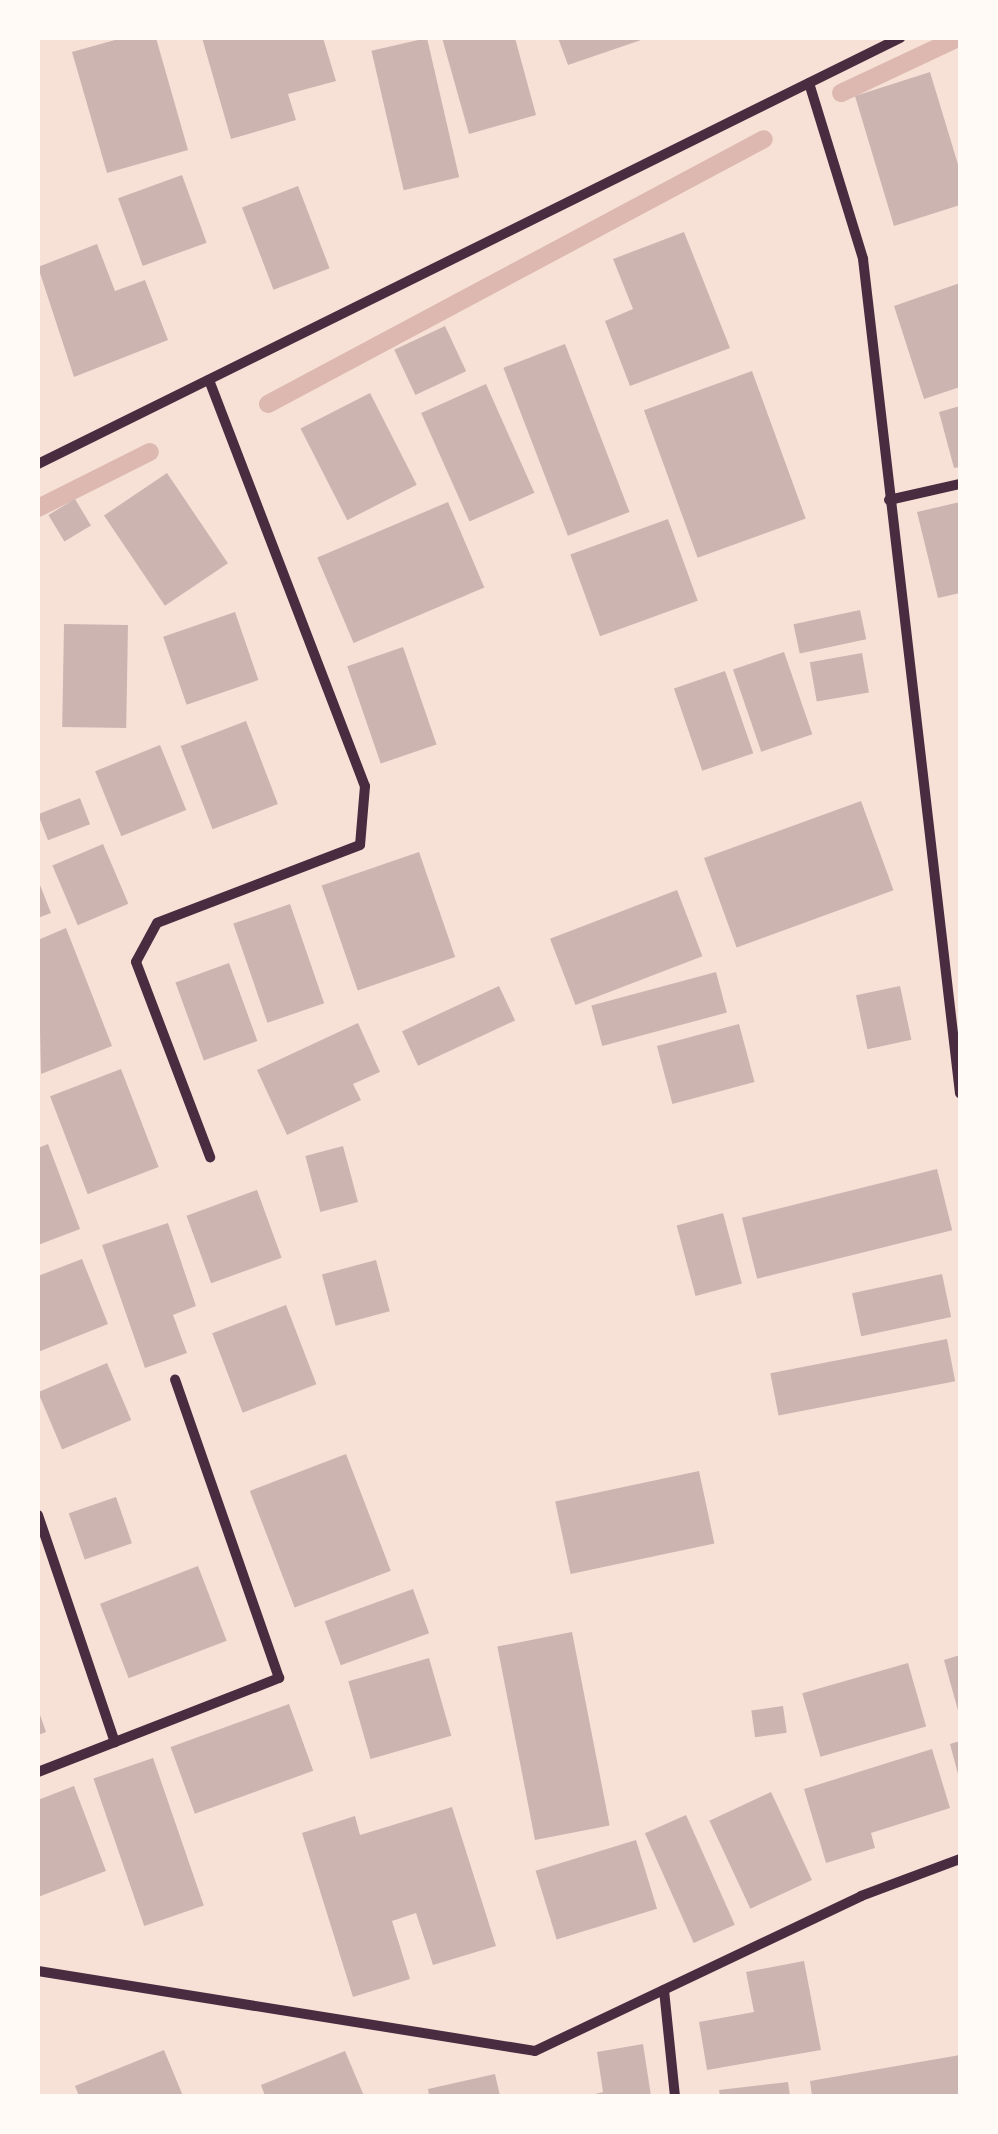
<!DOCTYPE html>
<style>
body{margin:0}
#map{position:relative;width:998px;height:2134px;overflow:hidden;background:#f7e1d7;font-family:"PT Sans Narrow",sans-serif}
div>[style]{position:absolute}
.stream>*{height:18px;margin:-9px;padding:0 9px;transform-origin:9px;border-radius:9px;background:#dcb8b0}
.building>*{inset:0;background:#ccb4b1;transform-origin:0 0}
.minor>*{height:10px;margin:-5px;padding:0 5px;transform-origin:5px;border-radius:5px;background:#4a2c40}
span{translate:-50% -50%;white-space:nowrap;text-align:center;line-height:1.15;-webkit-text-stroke:8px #fffaf5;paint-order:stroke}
.frame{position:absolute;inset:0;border:40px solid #fffaf5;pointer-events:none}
</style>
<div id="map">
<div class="stream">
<i style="left:841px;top:93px;width:129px;rotate:-25.2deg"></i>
<i style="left:268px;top:404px;width:562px;rotate:-28.11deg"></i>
<i style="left:38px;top:508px;width:125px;rotate:-26.6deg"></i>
</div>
<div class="building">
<i style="clip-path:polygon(122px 38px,156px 38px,188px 150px,107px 173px,72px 52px)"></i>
<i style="clip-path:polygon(202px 38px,323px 38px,336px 81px,288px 94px,296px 120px,231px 139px)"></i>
<i style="left:427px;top:38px;width:143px;height:57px;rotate:77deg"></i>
<i style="clip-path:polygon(442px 38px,515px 38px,536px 115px,469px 134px)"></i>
<i style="clip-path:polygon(558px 38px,647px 38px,568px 65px)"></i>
<i style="clip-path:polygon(930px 72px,960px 171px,960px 205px,894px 226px,855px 96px)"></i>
<i style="left:182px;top:175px;width:72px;height:68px;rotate:70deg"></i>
<i style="left:298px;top:186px;width:88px;height:60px;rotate:69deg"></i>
<i style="clip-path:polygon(684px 232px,730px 348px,630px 386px,605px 321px,633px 309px,613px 259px)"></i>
<i style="clip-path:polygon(97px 244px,115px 291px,145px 280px,168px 340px,74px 377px,38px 267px)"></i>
<i style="clip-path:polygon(960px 283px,960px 387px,924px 399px,894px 306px)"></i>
<i style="left:445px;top:326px;width:50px;height:56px;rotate:65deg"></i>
<i style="left:565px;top:344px;width:180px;height:66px;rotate:69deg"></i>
<i style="left:752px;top:371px;width:157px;height:115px;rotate:70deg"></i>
<i style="left:486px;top:384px;width:119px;height:71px;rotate:66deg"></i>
<i style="left:370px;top:393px;width:103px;height:78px;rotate:63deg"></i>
<i style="clip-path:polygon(960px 406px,960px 467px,954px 468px,939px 412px)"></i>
<i style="left:167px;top:473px;width:109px;height:76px;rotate:56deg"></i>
<i style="left:75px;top:499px;width:31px;height:31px;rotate:59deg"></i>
<i style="left:448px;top:502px;width:93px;height:142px;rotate:67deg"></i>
<i style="clip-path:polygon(960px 502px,960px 593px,938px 598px,917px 512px)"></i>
<i style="left:668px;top:519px;width:87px;height:104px;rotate:70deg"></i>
<i style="left:860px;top:610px;width:30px;height:68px;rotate:78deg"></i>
<i style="left:235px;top:612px;width:72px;height:76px;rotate:71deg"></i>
<i style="left:64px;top:624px;width:64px;height:103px;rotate:1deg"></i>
<i style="left:403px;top:647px;width:103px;height:59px;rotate:71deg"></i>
<i style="left:784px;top:652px;width:87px;height:54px;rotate:71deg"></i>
<i style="left:862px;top:653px;width:40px;height:53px;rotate:80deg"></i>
<i style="left:725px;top:671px;width:87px;height:54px;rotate:71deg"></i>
<i style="left:246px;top:721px;width:89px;height:70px;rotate:69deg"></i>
<i style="left:160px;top:745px;width:70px;height:70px;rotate:68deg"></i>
<i style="left:80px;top:798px;width:28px;height:45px;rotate:69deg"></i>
<i style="left:861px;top:801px;width:95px;height:167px;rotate:70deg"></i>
<i style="left:103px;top:844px;width:65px;height:55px;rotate:67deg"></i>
<i style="left:419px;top:852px;width:111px;height:103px;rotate:71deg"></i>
<i style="clip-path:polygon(38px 880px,51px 913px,38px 918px)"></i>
<i style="left:677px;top:890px;width:71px;height:136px;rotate:69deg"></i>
<i style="left:290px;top:904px;width:105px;height:60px;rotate:71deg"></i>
<i style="clip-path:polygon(66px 928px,112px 1046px,41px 1074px,38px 940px)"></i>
<i style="left:229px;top:963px;width:83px;height:57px;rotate:70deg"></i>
<i style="left:716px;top:972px;width:42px;height:129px;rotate:75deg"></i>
<i style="left:499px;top:986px;width:38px;height:107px;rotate:65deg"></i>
<i style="left:900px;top:986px;width:55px;height:45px;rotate:78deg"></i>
<i style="clip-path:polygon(358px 1023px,380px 1072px,353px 1084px,361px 1100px,287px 1135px,257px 1070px)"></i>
<i style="left:739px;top:1024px;width:60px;height:85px;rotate:75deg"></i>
<i style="left:121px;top:1069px;width:105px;height:76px;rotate:69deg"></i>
<i style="clip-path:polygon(48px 1144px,80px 1229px,38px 1245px,38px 1148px)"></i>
<i style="left:343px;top:1146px;width:58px;height:39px;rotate:75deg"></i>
<i style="left:937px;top:1169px;width:63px;height:201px;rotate:76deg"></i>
<i style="left:257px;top:1190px;width:72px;height:75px;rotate:70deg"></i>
<i style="left:723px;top:1213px;width:73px;height:48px;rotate:75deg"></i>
<i style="clip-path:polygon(168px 1223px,196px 1306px,173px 1315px,187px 1353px,145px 1368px,102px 1245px)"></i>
<i style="clip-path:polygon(82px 1259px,108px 1324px,38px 1352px,38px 1276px)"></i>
<i style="left:376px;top:1260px;width:53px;height:56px;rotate:75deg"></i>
<i style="left:942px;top:1274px;width:44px;height:92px;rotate:78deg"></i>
<i style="left:286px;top:1305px;width:85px;height:79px;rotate:69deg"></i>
<i style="left:947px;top:1339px;width:43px;height:180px;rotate:79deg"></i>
<i style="left:107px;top:1363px;width:62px;height:75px;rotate:67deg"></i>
<i style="left:346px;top:1454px;width:125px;height:103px;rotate:69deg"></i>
<i style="left:699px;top:1471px;width:74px;height:147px;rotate:78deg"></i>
<i style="left:116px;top:1497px;width:49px;height:50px;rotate:71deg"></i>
<i style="left:198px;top:1566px;width:80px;height:105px;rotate:69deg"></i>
<i style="left:413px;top:1589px;width:47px;height:94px;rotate:70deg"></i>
<i style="left:572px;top:1632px;width:197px;height:76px;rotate:79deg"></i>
<i style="clip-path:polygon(960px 1655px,960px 1714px,959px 1714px,944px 1660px)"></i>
<i style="left:429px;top:1658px;width:81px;height:84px;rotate:74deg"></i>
<i style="left:908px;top:1663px;width:66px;height:110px;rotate:74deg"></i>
<i style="left:289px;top:1704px;width:71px;height:126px;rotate:70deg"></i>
<i style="left:783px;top:1706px;width:27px;height:32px;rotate:82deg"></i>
<i style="clip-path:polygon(38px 1709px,46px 1732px,38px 1735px)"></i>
<i style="clip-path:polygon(960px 1741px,960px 1778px,959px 1778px,950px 1744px)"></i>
<i style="clip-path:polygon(932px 1749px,950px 1808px,871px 1833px,875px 1848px,826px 1863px,804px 1789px)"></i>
<i style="left:153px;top:1758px;width:156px;height:63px;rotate:71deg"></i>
<i style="clip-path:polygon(74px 1786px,106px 1871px,38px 1897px,38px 1800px)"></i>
<i style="left:771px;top:1792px;width:97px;height:68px;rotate:65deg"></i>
<i style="clip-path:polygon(452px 1807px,496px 1946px,433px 1965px,416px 1913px,392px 1921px,410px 1979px,353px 1997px,302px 1833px,355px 1816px,360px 1835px)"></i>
<i style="left:686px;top:1815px;width:120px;height:45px;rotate:66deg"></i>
<i style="left:636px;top:1840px;width:72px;height:105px;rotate:73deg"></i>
<i style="clip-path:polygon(804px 1961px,821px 2050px,707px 2070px,699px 2022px,754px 2012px,746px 1972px)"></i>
<i style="clip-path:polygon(643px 2044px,651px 2096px,587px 2096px,603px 2092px,597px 2052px)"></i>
<i style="clip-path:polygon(164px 2050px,183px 2096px,79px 2096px,75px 2086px)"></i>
<i style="clip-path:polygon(345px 2051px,364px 2096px,265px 2096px,261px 2085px)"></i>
<i style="clip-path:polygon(960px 2055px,960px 2096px,812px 2096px,810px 2081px)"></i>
<i style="clip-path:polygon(495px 2074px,500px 2096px,429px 2096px,428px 2089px)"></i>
<i style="clip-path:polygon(788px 2082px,790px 2096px,720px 2096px,719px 2090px)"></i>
</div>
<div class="minor">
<i style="left:809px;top:83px;width:184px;rotate:72.9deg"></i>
<i style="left:863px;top:259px;width:840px;rotate:83.37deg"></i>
<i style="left:209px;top:380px;width:435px;rotate:69deg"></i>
<i style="left:365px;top:786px;width:59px;rotate:94.8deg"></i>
<i style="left:360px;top:845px;width:217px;rotate:159deg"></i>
<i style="left:157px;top:923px;width:44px;rotate:118.3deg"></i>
<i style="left:136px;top:962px;width:209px;rotate:69.2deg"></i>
<i style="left:38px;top:464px;width:962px;rotate:-26.3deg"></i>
<i style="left:889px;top:500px;width:73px;rotate:-12.7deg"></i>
<i style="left:38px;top:1515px;width:240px;rotate:71.3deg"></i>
<i style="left:38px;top:1772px;width:259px;rotate:-21.3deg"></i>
<i style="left:279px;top:1678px;width:316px;rotate:-109.2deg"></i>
<i style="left:38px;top:1971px;width:503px;rotate:9.14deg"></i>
<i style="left:535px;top:2051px;width:361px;rotate:-25.4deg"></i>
<i style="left:861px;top:1896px;width:106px;rotate:-20.5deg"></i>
<i style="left:664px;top:1990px;width:107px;rotate:84.1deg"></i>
</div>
<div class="frame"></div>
</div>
